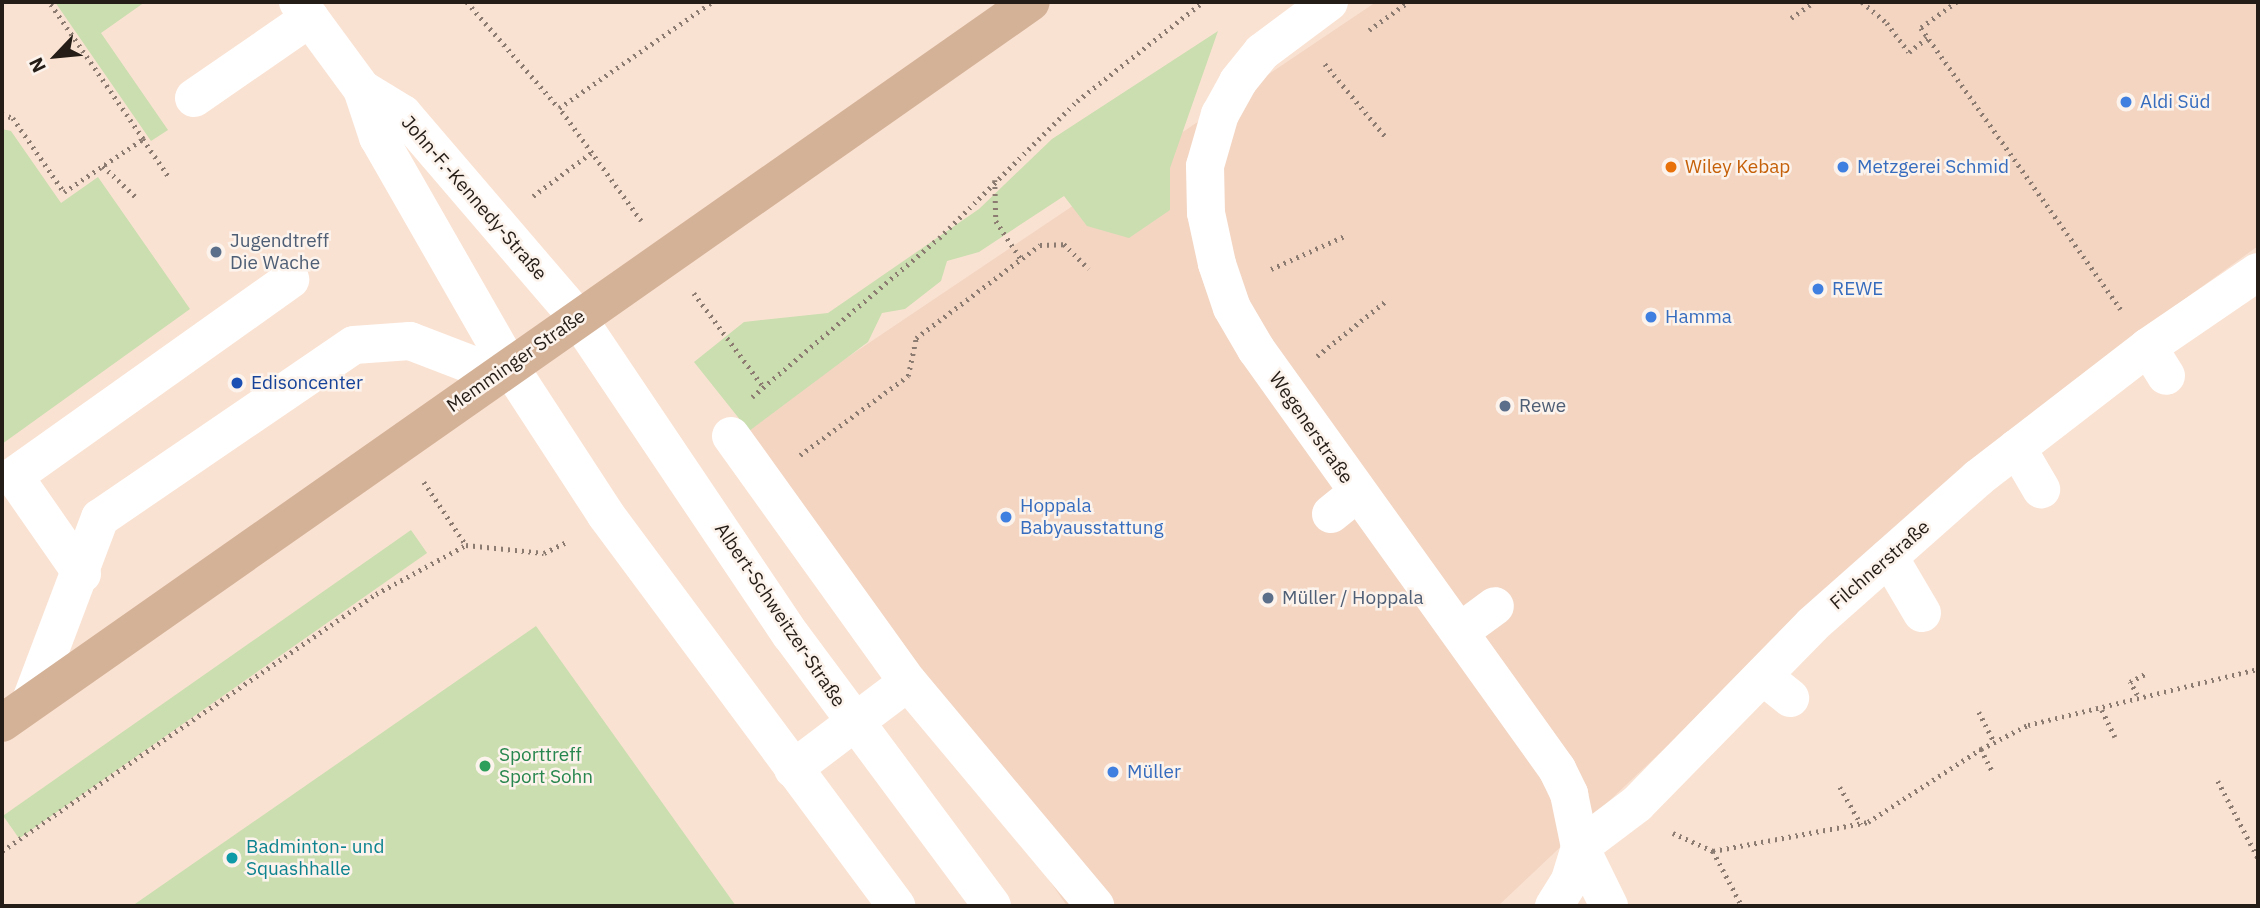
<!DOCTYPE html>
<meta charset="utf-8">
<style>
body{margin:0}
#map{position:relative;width:2260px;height:908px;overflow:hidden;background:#fae2d2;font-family:"IBM Plex Sans",sans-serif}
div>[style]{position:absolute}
.built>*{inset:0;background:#f3d5c2}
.green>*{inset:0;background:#cadeb0;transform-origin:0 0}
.path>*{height:4.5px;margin-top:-2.25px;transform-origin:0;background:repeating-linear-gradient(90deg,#8b7b70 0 2px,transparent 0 7px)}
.minor>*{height:38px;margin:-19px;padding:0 19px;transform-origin:19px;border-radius:19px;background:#fff}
.major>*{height:38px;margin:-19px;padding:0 19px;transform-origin:19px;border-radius:19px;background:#d4b298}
.dots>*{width:19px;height:19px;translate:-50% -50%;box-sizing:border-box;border:4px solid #fcf3ec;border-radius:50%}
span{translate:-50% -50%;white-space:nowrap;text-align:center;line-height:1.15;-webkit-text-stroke:5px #fcf3ec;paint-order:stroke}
.shop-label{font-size:19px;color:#366cbe}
.left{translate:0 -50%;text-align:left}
.food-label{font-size:19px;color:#c56008}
.street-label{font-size:19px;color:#241c16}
.service-label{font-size:19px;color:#4e5e75}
.transit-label{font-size:19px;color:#164399}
.leisure-label{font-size:19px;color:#27864d}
.culture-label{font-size:19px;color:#0d838f}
.frame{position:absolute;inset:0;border:4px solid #241c16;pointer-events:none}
.north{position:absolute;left:21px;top:21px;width:70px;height:70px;-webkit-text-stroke:5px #fcf3ec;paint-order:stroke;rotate:244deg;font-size:19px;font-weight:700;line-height:28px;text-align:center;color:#241c16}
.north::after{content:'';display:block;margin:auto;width:24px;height:32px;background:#241c16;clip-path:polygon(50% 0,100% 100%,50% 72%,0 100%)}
</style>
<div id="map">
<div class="built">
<i style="clip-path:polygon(1376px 2px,2258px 2px,2258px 246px,2109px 354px,1919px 508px,1498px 906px,1067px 906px,738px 431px)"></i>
</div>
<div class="green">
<i style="clip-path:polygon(55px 2px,145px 2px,101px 33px,168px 130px,151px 141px)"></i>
<i style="clip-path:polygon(1218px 31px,1170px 168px,1170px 210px,1129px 238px,1087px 226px,1064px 196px,979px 252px,947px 261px,941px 281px,905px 309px,882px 313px,868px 342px,749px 431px,694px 362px,744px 322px,828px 313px,979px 209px,1052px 139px)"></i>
<i style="clip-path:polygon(2px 129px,11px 131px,61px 203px,98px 177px,190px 309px,2px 444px)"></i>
<i style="left:411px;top:530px;width:28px;height:498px;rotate:55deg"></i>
<i style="clip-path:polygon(536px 626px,736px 906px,132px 906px)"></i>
</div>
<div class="path">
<i style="left:467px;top:2px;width:140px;rotate:49deg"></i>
<i style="left:1862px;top:2px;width:33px;rotate:40deg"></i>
<i style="left:1887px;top:23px;width:36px;rotate:53deg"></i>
<i style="left:1909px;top:52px;width:23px;rotate:-38deg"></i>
<i style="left:1957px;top:2px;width:44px;rotate:144.2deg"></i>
<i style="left:1921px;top:28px;width:345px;rotate:54.6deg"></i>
<i style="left:1791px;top:18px;width:28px;rotate:-35deg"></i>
<i style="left:1369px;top:30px;width:48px;rotate:-35.7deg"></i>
<i style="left:1325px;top:64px;width:94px;rotate:50.2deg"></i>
<i style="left:2px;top:114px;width:12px;rotate:20deg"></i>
<i style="left:13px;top:118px;width:90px;rotate:55.4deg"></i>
<i style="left:64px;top:192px;width:95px;rotate:-33.9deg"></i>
<i style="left:143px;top:139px;width:166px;rotate:-124.5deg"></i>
<i style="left:143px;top:139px;width:46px;rotate:55.6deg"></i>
<i style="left:103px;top:166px;width:48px;rotate:43.3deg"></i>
<i style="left:995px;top:180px;width:41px;rotate:88.6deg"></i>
<i style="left:996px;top:221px;width:45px;rotate:56.7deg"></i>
<i style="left:533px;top:196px;width:72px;rotate:-36.6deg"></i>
<i style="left:641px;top:221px;width:140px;rotate:-126deg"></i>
<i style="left:559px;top:108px;width:186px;rotate:-34.7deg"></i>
<i style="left:1271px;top:269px;width:83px;rotate:-24.1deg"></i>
<i style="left:694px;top:293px;width:114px;rotate:53.5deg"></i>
<i style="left:1317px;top:356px;width:88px;rotate:-38.6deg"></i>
<i style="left:752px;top:397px;width:245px;rotate:-40.4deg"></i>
<i style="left:939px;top:238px;width:194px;rotate:-44.8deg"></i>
<i style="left:1077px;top:101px;width:160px;rotate:-38.2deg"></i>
<i style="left:800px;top:455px;width:134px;rotate:-36.2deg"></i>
<i style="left:908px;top:376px;width:39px;rotate:-78deg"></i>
<i style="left:916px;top:338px;width:155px;rotate:-36.9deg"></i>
<i style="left:1040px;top:245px;width:24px;rotate:-2deg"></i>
<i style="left:1064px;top:244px;width:35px;rotate:45deg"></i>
<i style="left:424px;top:482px;width:76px;rotate:56.3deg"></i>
<i style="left:2137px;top:695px;width:15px;rotate:-118deg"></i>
<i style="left:2130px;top:682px;width:17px;rotate:-28deg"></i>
<i style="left:2102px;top:710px;width:30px;rotate:64deg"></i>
<i style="left:1979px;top:712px;width:33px;rotate:63deg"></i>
<i style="left:1981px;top:749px;width:25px;rotate:63deg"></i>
<i style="left:2218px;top:781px;width:87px;rotate:62.5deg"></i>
<i style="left:1840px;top:787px;width:43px;rotate:60.4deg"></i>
<i style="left:1673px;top:833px;width:44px;rotate:24.2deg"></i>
<i style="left:1713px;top:851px;width:62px;rotate:62.2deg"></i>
<i style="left:2px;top:851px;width:454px;rotate:-34.5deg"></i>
<i style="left:376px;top:594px;width:102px;rotate:-28.6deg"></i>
<i style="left:466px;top:545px;width:78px;rotate:5.9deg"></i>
<i style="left:544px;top:553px;width:25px;rotate:-26deg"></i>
<i style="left:1713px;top:851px;width:158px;rotate:-10.6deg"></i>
<i style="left:1868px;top:822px;width:135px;rotate:-32.9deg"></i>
<i style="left:1981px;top:749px;width:53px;rotate:-27.1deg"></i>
<i style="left:2028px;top:725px;width:237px;rotate:-13.7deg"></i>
</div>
<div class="minor">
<i style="left:298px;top:2px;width:108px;rotate:53.7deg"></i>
<i style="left:362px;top:89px;width:51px;rotate:71.6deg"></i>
<i style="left:378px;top:137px;width:264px;rotate:60.2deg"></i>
<i style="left:509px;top:366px;width:178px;rotate:56.9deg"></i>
<i style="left:606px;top:515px;width:487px;rotate:53.4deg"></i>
<i style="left:1329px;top:2px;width:84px;rotate:143.3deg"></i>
<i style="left:1262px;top:52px;width:38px;rotate:129deg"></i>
<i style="left:1238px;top:82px;width:37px;rotate:119deg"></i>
<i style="left:1220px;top:114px;width:54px;rotate:106.1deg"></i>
<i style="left:1205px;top:166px;width:47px;rotate:88.8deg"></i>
<i style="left:1206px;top:213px;width:52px;rotate:77.8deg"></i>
<i style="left:1217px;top:264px;width:46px;rotate:71.2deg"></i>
<i style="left:1232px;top:308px;width:48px;rotate:59.7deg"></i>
<i style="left:1256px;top:349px;width:517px;rotate:54.37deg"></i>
<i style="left:1557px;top:769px;width:28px;rotate:64deg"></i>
<i style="left:1569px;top:794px;width:54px;rotate:78.3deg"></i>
<i style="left:1580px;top:847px;width:66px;rotate:63.8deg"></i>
<i style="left:362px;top:89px;width:48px;rotate:31.4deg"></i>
<i style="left:403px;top:114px;width:267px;rotate:49.4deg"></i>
<i style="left:577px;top:317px;width:383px;rotate:56.1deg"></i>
<i style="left:791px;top:635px;width:337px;rotate:53.4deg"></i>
<i style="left:194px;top:98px;width:141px;rotate:-34.6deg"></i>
<i style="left:2148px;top:347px;width:34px;rotate:58deg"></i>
<i style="left:731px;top:436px;width:303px;rotate:54.3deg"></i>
<i style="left:908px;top:682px;width:292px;rotate:50.1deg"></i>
<i style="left:2017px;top:448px;width:48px;rotate:59.7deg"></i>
<i style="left:1331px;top:514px;width:33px;rotate:-39deg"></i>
<i style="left:1889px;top:557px;width:65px;rotate:59.5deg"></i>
<i style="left:82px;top:574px;width:119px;rotate:-124.8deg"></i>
<i style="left:14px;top:476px;width:339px;rotate:-35.4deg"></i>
<i style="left:1461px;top:631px;width:42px;rotate:-36.3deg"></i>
<i style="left:1763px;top:676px;width:35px;rotate:39deg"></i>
<i style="left:30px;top:703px;width:198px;rotate:-69.3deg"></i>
<i style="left:100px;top:518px;width:307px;rotate:-34.3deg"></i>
<i style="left:354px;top:345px;width:56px;rotate:-4.1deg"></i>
<i style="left:410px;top:341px;width:92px;rotate:21deg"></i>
<i style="left:793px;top:769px;width:144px;rotate:-37.1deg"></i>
<i style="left:1554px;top:906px;width:31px;rotate:-58deg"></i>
<i style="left:1570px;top:880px;width:34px;rotate:-73deg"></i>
<i style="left:1580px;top:847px;width:71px;rotate:-37deg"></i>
<i style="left:1637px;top:804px;width:250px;rotate:-45.6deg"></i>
<i style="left:1812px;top:625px;width:222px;rotate:-41.5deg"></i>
<i style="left:1978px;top:478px;width:215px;rotate:-37.6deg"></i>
<i style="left:2148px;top:347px;width:133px;rotate:-34.3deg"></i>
</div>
<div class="major">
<i style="left:2px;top:723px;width:1256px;rotate:-35.02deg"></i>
</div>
<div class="dots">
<i style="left:2126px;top:102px;background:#3f7fe0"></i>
<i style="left:1671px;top:167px;background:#e8710a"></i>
<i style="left:1843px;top:167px;background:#3f7fe0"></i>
<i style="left:216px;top:252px;background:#5c6f8a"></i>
<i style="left:1818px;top:289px;background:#3f7fe0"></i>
<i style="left:1651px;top:317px;background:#3f7fe0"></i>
<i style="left:237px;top:383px;background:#1a4fb4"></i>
<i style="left:1505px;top:406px;background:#5c6f8a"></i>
<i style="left:1006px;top:517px;background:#3f7fe0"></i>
<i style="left:1268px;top:598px;background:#5c6f8a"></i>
<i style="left:485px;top:766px;background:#2e9e5b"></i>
<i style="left:1113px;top:772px;background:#3f7fe0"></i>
<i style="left:232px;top:858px;background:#0f9aa8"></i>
</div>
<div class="shop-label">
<span class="left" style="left:2140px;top:102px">Aldi Süd</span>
<span class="left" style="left:1857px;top:167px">Metzgerei Schmid</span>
<span class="left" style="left:1832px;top:289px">REWE</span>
<span class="left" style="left:1665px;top:317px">Hamma</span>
<span class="left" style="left:1020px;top:517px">Hoppala<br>Babyausstattung</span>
<span class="left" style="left:1127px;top:772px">Müller</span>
</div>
<div class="food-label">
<span class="left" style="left:1685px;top:167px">Wiley Kebap</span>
</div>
<div class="street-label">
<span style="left:474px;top:198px;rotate:49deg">John-F.-Kennedy-Straße</span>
<span style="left:516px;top:361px;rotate:-35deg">Memminger Straße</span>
<span style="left:1311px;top:428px;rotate:55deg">Wegenerstraße</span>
<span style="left:1880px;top:565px;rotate:-41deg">Filchnerstraße</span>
<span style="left:780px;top:615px;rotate:56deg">Albert-Schweitzer-Straße</span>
</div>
<div class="service-label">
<span class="left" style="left:230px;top:252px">Jugendtreff<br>Die Wache</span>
<span class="left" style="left:1519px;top:406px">Rewe</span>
<span class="left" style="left:1282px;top:598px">Müller / Hoppala</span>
</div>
<div class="transit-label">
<span class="left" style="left:251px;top:383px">Edisoncenter</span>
</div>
<div class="leisure-label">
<span class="left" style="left:499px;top:766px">Sporttreff<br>Sport Sohn</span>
</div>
<div class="culture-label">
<span class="left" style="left:246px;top:858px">Badminton- und<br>Squashhalle</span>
</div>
<div class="frame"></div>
<div class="north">N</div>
</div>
